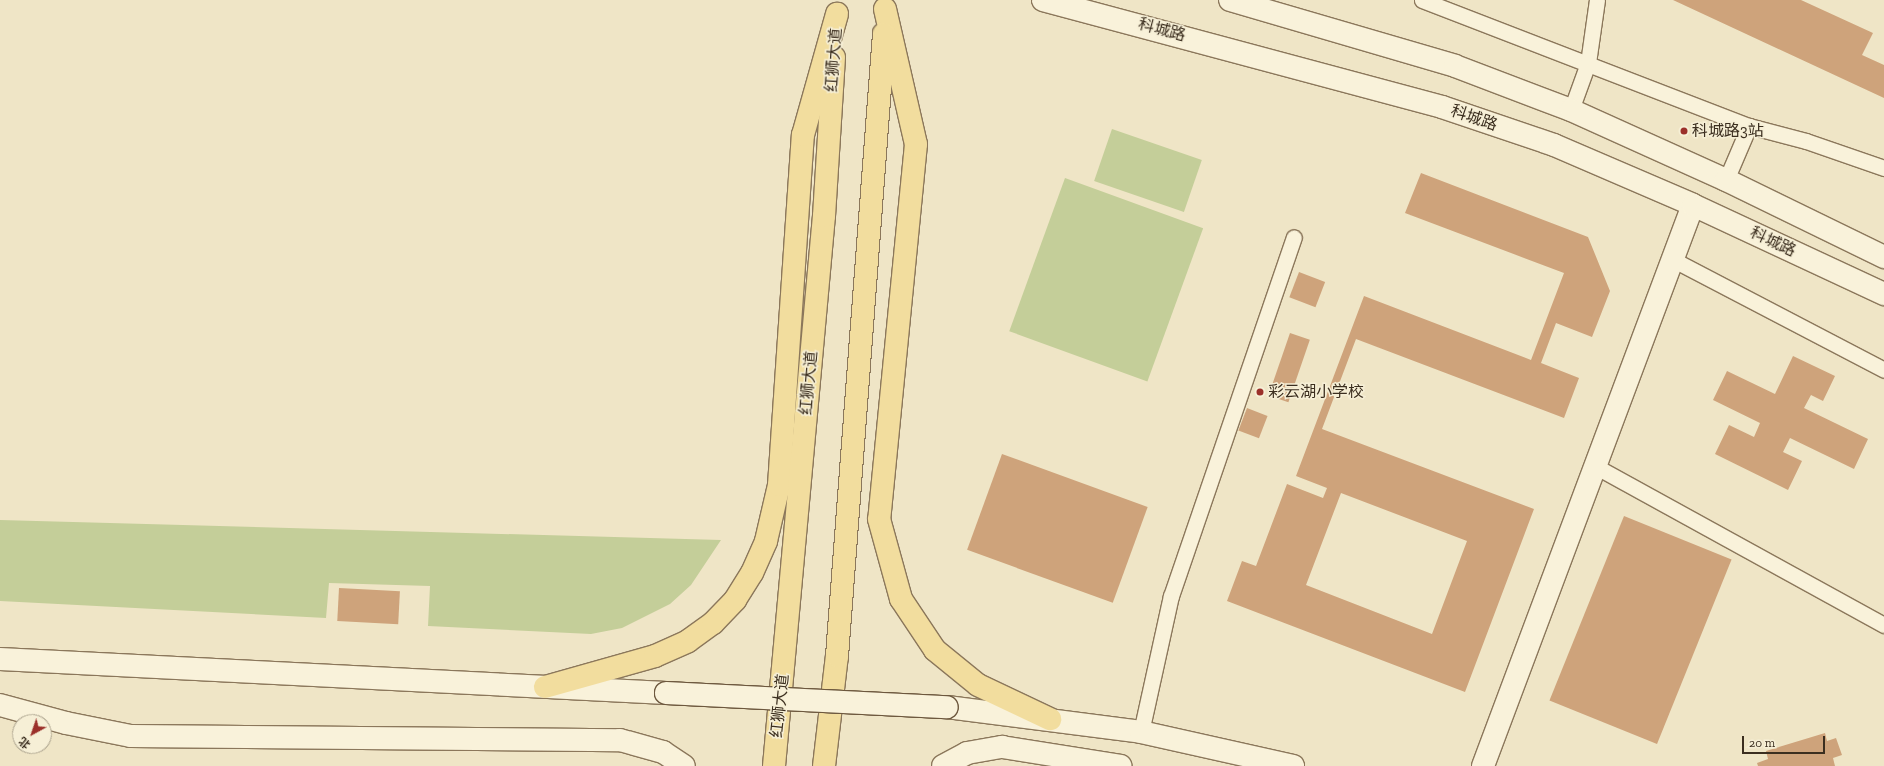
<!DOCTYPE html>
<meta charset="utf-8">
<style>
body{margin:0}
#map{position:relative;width:1884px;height:766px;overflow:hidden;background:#efe5c6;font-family:"Zilla Slab","Noto Sans SC",serif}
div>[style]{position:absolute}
.green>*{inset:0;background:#c4ce99;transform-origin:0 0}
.building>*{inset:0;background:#cea37b;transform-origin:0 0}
.roads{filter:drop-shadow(1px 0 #8b775b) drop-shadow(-1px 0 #8b775b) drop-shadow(0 1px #8b775b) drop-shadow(0 -1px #8b775b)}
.lane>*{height:15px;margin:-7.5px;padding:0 7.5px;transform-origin:7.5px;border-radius:7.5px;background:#f9f2da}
.street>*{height:22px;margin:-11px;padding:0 11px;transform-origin:11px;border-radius:11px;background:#f9f2da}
.secondary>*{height:22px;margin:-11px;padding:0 11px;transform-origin:11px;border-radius:11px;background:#f9f2da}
.primary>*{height:22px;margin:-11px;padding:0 11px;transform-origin:11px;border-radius:11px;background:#f2dd9e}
.bridges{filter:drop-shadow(1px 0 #6d583e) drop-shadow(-1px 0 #6d583e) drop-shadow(0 1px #6d583e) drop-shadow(0 -1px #6d583e)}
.secondary-bridge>*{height:22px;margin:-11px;padding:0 11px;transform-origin:11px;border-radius:11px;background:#f9f2da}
.dots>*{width:11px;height:11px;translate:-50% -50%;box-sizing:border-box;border:2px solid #f6efd6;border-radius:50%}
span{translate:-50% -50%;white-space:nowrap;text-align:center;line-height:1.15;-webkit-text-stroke:3px #f6efd6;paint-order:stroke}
.street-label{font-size:16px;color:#3b2e1f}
.poi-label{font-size:16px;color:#3b2e1f}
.left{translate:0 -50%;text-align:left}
.north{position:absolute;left:12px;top:714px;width:40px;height:40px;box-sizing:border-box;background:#f6efd6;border:1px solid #aba28d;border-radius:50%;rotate:220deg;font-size:11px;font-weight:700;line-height:16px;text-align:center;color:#3b2e1f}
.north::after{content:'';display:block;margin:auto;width:14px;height:18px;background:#9b302a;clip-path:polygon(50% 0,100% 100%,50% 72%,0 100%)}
.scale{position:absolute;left:1742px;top:736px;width:83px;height:18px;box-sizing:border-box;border:2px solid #3b2e1f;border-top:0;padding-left:5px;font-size:12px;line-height:14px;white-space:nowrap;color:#3b2e1f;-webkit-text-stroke:3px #f6efd6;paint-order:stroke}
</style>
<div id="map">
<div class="green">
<i style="left:1112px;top:129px;width:95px;height:55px;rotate:19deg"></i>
<i style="left:1065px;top:178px;width:147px;height:163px;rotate:20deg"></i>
<i style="clip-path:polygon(0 520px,721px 540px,691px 585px,670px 604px,622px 628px,591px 634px,428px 626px,430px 586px,329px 583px,326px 618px,0 601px)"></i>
</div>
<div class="building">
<i style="clip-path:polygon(1673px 0,1801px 0,1873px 33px,1862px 55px,1884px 65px,1884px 98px)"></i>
<i style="clip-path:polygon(evenodd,1421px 173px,1588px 237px,1610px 291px,1592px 337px,1556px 323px,1541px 363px,1579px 378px,1564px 418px,1356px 339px,1322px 429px,1534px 509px,1465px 692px,1227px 601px,1242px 561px,1256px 566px,1287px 484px,1323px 498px,1327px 488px,1296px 476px,1364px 296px,1531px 360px,1564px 273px,1405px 213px,1421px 173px,1341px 493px,1467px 541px,1432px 634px,1306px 585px,1341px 493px)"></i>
<i style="left:1299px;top:272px;width:28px;height:27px;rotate:21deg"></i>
<i style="left:1290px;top:333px;width:21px;height:66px;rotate:19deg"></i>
<i style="clip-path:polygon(1793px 356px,1835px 376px,1823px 401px,1811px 395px,1804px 408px,1868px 439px,1854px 469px,1790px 438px,1783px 452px,1802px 461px,1788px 490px,1715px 454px,1729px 425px,1754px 437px,1760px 423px,1713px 400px,1727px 371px,1775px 394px)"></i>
<i style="left:1247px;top:408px;width:22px;height:24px;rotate:21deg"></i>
<i style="left:1002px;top:454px;width:155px;height:102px;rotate:20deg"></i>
<i style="left:1624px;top:516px;width:116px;height:199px;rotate:22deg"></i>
<i style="left:339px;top:588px;width:61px;height:33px;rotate:3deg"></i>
<i style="clip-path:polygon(1825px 733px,1827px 741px,1836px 738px,1842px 755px,1833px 758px,1835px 766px,1758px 766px,1757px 763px,1768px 759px,1766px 751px)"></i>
</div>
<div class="roads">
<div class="lane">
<i style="left:1422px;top:0;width:350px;rotate:21.1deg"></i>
<i style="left:1749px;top:126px;width:59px;rotate:14.7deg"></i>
<i style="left:1806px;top:141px;width:83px;rotate:19.1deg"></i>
<i style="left:1571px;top:110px;width:50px;rotate:-70.1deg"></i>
<i style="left:1588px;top:63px;width:64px;rotate:-81.9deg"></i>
<i style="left:1726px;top:180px;width:59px;rotate:-66.9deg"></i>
<i style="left:1672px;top:259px;width:239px;rotate:27.6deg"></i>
<i style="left:1593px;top:465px;width:332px;rotate:28.8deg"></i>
<i style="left:1141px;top:732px;width:139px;rotate:-77.6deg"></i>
<i style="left:1171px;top:596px;width:379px;rotate:-71.1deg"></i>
</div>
<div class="street">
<i style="left:1483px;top:766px;width:599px;rotate:-69.48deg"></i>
</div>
<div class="secondary">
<i style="left:1043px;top:0;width:413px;rotate:15deg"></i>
<i style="left:1442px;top:107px;width:118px;rotate:18.7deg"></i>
<i style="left:1554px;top:145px;width:151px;rotate:23.3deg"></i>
<i style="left:1693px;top:205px;width:211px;rotate:25deg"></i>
<i style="left:1230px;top:0;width:234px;rotate:16.3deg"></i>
<i style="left:1455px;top:66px;width:124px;rotate:20.8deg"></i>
<i style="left:1571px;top:110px;width:170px;rotate:24.3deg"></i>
<i style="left:1726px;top:180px;width:176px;rotate:26deg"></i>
<i style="left:0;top:659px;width:667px;rotate:2.92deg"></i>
<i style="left:0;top:705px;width:68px;rotate:15.3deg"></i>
<i style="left:66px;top:723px;width:66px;rotate:11.3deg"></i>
<i style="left:131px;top:736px;width:489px;rotate:0.5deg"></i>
<i style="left:620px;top:740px;width:45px;rotate:15.6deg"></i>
<i style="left:663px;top:752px;width:25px;rotate:34deg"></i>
<i style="left:947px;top:707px;width:196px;rotate:7.3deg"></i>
<i style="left:1141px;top:732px;width:156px;rotate:12.6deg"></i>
<i style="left:943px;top:766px;width:27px;rotate:-28deg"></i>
<i style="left:967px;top:753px;width:36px;rotate:-10deg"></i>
<i style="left:1002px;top:747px;width:120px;rotate:9.1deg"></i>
</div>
<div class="primary">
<i style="left:885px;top:9px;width:139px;rotate:77.1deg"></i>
<i style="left:916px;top:144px;width:377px;rotate:95.6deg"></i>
<i style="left:879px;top:519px;width:83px;rotate:74.6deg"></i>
<i style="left:901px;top:599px;width:61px;rotate:56.3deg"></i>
<i style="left:935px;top:650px;width:55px;rotate:39.1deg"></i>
<i style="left:978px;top:685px;width:80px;rotate:25.3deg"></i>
<i style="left:545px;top:687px;width:114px;rotate:-15.7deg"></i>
<i style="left:655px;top:656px;width:36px;rotate:-24deg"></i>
<i style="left:688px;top:641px;width:31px;rotate:-36deg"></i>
<i style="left:713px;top:623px;width:32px;rotate:-46deg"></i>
<i style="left:735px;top:600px;width:32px;rotate:-58deg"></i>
<i style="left:752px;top:573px;width:35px;rotate:-66deg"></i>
<i style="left:766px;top:541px;width:57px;rotate:-76.9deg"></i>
<i style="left:779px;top:485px;width:351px;rotate:-86.1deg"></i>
<i style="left:803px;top:135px;width:126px;rotate:-74.3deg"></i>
<i style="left:774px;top:766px;width:552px;rotate:-84.81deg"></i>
<i style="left:824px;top:216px;width:159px;rotate:-86.4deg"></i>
<i style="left:824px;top:766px;width:111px;rotate:-83.3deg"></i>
<i style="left:837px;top:656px;width:624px;rotate:-85.68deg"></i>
</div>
</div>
<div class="bridges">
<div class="secondary-bridge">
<i style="left:666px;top:693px;width:281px;rotate:2.9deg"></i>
</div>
</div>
<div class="dots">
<i style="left:1684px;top:131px;background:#9b302a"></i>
<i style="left:1260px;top:392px;background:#9b302a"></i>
</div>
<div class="street-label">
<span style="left:1162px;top:30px;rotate:15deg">科城路</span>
<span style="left:834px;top:60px;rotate:-86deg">红狮大道</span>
<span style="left:1474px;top:118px;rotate:19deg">科城路</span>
<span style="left:1773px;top:242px;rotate:25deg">科城路</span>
<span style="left:809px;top:383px;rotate:-85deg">红狮大道</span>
<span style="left:780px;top:706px;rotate:-84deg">红狮大道</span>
</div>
<div class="poi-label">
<span class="left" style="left:1692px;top:131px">科城路3站</span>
<span class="left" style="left:1268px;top:392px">彩云湖小学校</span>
</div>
<div class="north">北</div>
<div class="scale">20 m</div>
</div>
